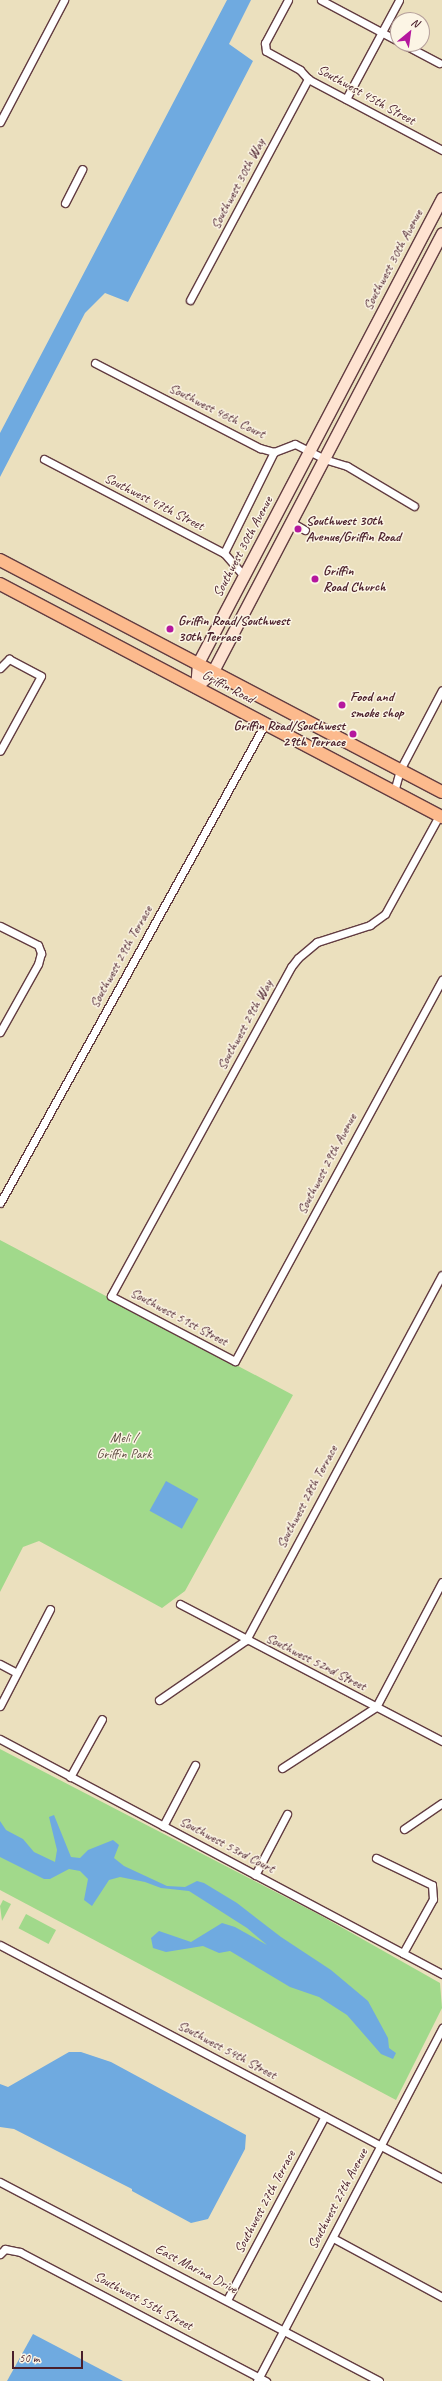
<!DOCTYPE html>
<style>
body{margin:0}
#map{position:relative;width:442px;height:2381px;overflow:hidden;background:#ebe0be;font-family:Caveat,sans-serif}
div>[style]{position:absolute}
.green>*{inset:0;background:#a1d98b;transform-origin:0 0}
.water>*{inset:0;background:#6faae0;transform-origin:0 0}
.roads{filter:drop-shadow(1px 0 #623c41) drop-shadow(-1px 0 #623c41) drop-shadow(0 1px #623c41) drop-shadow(0 -1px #623c41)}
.street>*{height:7px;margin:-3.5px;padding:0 3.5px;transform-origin:3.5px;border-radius:3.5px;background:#fff}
.secondary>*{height:11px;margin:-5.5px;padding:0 5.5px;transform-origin:5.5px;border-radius:5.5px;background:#fee3d1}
.primary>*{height:12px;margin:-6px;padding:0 6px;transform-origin:6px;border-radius:6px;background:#fcba8d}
.dots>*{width:11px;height:11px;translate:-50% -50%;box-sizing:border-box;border:2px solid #fcf5e5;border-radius:50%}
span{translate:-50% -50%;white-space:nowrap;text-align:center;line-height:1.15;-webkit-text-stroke:3px #fcf5e5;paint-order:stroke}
.street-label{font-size:14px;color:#4a1f2b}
.poi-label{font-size:14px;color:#4a1f2b;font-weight:700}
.left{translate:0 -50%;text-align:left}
.right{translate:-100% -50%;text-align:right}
.park-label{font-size:14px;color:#604e43}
.north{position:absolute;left:390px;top:12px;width:40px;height:40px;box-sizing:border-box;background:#fcf5e5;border:1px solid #b59f9b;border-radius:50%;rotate:29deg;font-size:11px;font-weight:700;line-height:16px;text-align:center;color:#4a1f2b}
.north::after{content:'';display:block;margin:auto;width:14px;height:18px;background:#b5179e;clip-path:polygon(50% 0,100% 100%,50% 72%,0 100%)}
.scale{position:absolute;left:12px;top:2351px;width:71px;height:18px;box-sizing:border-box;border:2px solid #4a1f2b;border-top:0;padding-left:5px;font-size:12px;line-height:14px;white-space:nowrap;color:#4a1f2b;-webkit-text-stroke:3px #fcf5e5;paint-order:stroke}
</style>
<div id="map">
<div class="green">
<i style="clip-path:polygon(0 1240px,293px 1395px,185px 1591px,162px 1608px,39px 1541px,23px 1547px,0 1592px)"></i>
<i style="clip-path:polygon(0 1749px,318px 1914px,440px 1983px,442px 2008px,396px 2100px,0 1890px)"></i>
<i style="clip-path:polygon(3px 1900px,11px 1904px,2px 1921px,0 1906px)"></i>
<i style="left:26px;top:1914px;width:34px;height:16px;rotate:28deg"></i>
</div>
<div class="water">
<i style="clip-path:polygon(227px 0,251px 0,229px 44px,253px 61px,128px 302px,105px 293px,85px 313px,0 477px,0 433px)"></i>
<i style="left:166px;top:1481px;width:37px;height:34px;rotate:29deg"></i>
<i style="clip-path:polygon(54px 1815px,71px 1857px,80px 1858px,88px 1850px,113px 1840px,119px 1845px,114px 1858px,124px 1866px,167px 1886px,185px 1887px,197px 1881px,204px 1883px,237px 1903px,281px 1937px,331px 1970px,368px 2001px,388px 2038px,389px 2048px,396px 2053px,393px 2059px,381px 2054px,347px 2015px,319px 1997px,290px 1987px,230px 1951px,219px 1953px,203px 1946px,166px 1952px,153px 1948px,151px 1938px,159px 1931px,191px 1942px,222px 1923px,235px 1927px,267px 1945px,247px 1928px,189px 1891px,161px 1888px,145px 1882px,120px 1877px,109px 1880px,92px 1906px,84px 1900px,88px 1879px,80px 1871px,69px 1869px,50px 1879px,44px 1879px,0 1857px,0 1821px,6px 1830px,23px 1839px,34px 1852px,55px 1862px,57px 1850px,49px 1817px)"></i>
<i style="clip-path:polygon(69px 2052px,81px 2052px,111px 2062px,246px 2135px,245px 2149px,208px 2219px,191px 2223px,132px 2191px,132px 2189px,57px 2151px,14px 2129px,0 2127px,0 2084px,8px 2087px)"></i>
<i style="clip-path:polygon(33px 2334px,123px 2381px,7px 2381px)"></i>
</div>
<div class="roads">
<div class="street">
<i style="left:288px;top:0;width:49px;rotate:118.1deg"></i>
<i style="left:265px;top:43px;width:8px;rotate:83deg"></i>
<i style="left:266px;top:51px;width:39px;rotate:29deg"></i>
<i style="left:300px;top:70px;width:12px;rotate:48deg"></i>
<i style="left:308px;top:79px;width:152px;rotate:27.9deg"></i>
<i style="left:321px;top:0;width:87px;rotate:28deg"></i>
<i style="left:403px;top:44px;width:41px;rotate:27.8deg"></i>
<i style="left:346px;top:99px;width:112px;rotate:-61.8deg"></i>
<i style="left:0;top:122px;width:138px;rotate:-62.3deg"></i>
<i style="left:65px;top:203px;width:38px;rotate:-63deg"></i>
<i style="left:190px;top:300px;width:251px;rotate:-61.9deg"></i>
<i style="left:95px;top:363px;width:186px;rotate:27.3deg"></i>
<i style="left:260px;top:448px;width:15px;rotate:16deg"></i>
<i style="left:274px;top:452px;width:22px;rotate:-21deg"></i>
<i style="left:295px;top:444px;width:33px;rotate:27deg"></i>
<i style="left:324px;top:459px;width:24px;rotate:17deg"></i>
<i style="left:347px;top:466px;width:78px;rotate:30.8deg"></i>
<i style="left:44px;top:459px;width:203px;rotate:27.6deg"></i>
<i style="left:224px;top:553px;width:30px;rotate:49deg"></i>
<i style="left:291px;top:522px;width:16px;rotate:30deg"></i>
<i style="left:224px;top:553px;width:113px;rotate:-63.7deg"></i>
<i style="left:0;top:668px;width:13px;rotate:-45deg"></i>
<i style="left:9px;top:659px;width:36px;rotate:28deg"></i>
<i style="left:41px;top:676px;width:85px;rotate:118.7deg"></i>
<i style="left:394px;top:792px;width:23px;rotate:-75deg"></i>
<i style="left:400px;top:770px;width:90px;rotate:-62.3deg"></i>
<i style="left:440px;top:814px;width:114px;rotate:118.8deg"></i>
<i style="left:385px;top:914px;width:19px;rotate:144deg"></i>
<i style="left:370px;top:925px;width:56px;rotate:162.2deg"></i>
<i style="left:317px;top:942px;width:25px;rotate:140deg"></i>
<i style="left:298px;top:958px;width:11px;rotate:128deg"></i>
<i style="left:291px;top:967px;width:375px;rotate:118.7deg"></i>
<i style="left:111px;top:1296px;width:140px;rotate:27.7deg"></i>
<i style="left:235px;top:1361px;width:434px;rotate:-61.5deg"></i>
<i style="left:0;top:926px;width:42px;rotate:26.6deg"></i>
<i style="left:38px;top:945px;width:9px;rotate:69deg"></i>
<i style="left:41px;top:953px;width:11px;rotate:105deg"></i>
<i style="left:38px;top:964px;width:78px;rotate:119.2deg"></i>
<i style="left:0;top:1203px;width:547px;rotate:-61.05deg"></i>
<i style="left:180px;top:1604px;width:296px;rotate:27.6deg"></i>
<i style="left:0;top:1664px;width:19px;rotate:28deg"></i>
<i style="left:159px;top:1700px;width:106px;rotate:-34.6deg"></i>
<i style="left:246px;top:1640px;width:414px;rotate:-61.8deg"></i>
<i style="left:0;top:1706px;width:109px;rotate:-62.7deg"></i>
<i style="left:0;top:1739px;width:501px;rotate:28deg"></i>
<i style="left:282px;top:1768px;width:112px;rotate:-33deg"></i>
<i style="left:376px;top:1707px;width:141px;rotate:-62.2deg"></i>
<i style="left:70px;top:1777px;width:66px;rotate:-61.1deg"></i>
<i style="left:163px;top:1826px;width:69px;rotate:-62.3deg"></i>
<i style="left:404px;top:1829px;width:46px;rotate:-34.4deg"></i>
<i style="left:376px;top:1858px;width:62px;rotate:25.7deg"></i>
<i style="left:432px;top:1885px;width:14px;rotate:86deg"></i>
<i style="left:433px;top:1899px;width:62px;rotate:119.1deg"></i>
<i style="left:255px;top:1875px;width:69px;rotate:-62.3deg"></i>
<i style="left:0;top:1945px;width:500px;rotate:27.8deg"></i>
<i style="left:0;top:2182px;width:428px;rotate:27.7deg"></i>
<i style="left:333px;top:2238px;width:124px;rotate:28.4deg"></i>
<i style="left:0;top:2254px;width:7px;rotate:-45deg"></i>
<i style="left:5px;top:2249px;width:15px;rotate:11deg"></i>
<i style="left:20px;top:2252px;width:278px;rotate:27.7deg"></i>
<i style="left:227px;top:2300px;width:208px;rotate:-62deg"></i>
<i style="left:257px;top:2381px;width:399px;rotate:-62.3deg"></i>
</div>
<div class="secondary">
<i style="left:196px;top:687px;width:24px;rotate:-85deg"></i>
<i style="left:198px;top:663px;width:525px;rotate:-62.31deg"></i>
<i style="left:196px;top:687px;width:23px;rotate:-43deg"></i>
<i style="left:213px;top:671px;width:494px;rotate:-62.4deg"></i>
</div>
<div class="primary">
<i style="left:0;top:560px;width:499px;rotate:27.7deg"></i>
<i style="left:0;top:584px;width:500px;rotate:27.8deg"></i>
</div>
</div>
<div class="dots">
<i style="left:298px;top:529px;background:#b5179e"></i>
<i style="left:315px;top:579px;background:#b5179e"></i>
<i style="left:170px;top:629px;background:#b5179e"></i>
<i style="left:342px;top:705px;background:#b5179e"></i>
<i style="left:353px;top:734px;background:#b5179e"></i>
</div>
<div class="street-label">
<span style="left:366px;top:95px;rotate:29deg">Southwest 45th Street</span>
<span style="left:238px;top:184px;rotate:-62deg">Southwest 30th Way</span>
<span style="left:393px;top:260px;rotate:-62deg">Southwest 30th Avenue</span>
<span style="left:217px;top:411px;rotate:27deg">Southwest 46th Court</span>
<span style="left:154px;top:502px;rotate:27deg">Southwest 47th Street</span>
<span style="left:243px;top:547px;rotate:-62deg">Southwest 30th Avenue</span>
<span style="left:228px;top:687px;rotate:28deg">Griffin Road</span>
<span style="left:121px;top:957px;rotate:-61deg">Southwest 29th Terrace</span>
<span style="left:245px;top:1025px;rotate:-61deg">Southwest 29th Way</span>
<span style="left:327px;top:1164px;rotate:-62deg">Southwest 29th Avenue</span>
<span style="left:179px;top:1317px;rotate:28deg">Southwest 51st Street</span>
<span style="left:307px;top:1497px;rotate:-62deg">Southwest 28th Terrace</span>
<span style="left:316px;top:1662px;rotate:27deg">Southwest 52nd Street</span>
<span style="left:227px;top:1845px;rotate:28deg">Southwest 53rd Court</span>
<span style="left:227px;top:2050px;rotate:28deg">Southwest 54th Street</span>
<span style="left:338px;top:2199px;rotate:-62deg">Southwest 27th Avenue</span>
<span style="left:265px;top:2202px;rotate:-62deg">Southwest 27th Terrace</span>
<span style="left:196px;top:2269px;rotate:28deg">East Marina Drive</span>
<span style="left:143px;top:2301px;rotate:28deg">Southwest 55th Street</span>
</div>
<div class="poi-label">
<span class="left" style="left:306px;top:529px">Southwest 30th<br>Avenue/Griffin Road</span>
<span class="left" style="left:323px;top:579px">Griffin<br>Road Church</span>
<span class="left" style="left:178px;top:629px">Griffin Road/Southwest<br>30th Terrace</span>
<span class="left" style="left:350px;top:705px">Food and<br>smoke shop</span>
<span class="right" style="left:345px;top:734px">Griffin Road/Southwest<br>29th Terrace</span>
</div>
<div class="park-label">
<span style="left:124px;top:1446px">Meli /<br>Griffin Park</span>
</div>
<div class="north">N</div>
<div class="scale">50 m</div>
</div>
